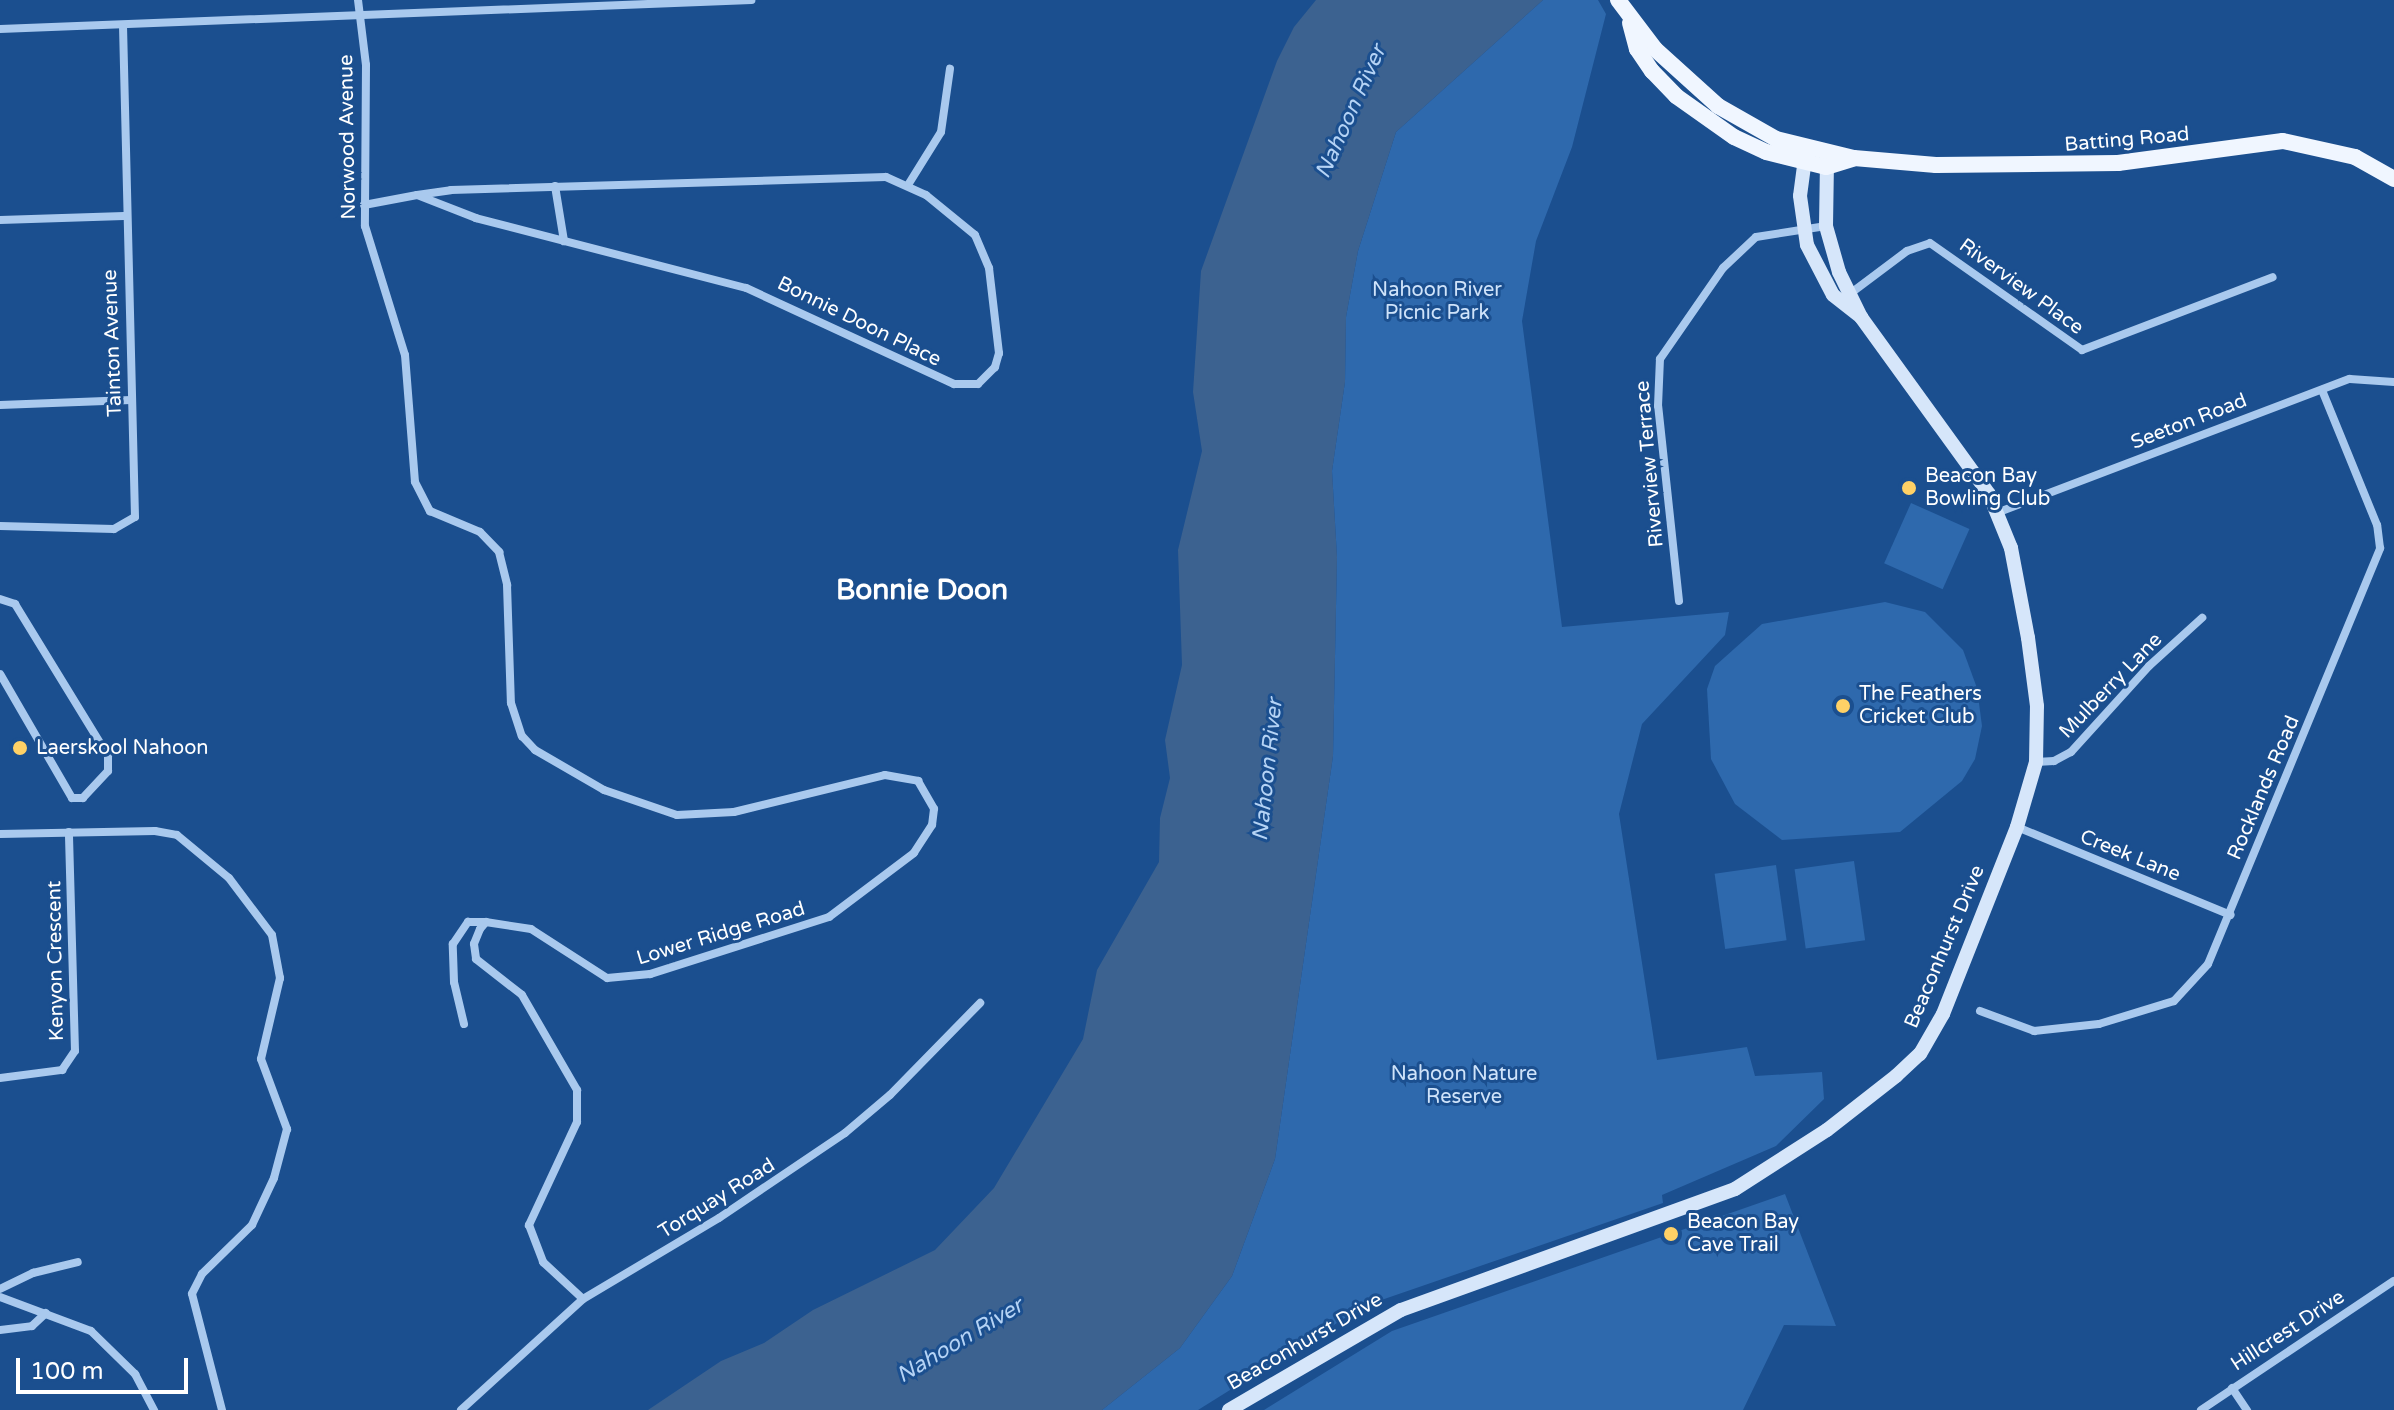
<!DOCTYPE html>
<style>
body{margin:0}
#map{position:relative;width:2394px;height:1410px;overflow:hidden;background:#1b4f8f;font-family:"Varela Round",sans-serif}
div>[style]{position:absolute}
.green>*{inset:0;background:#2e69ad;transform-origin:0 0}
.water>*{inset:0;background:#3c6290}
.street>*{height:8px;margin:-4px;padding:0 4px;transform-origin:4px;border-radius:4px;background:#a9c9ee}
.secondary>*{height:14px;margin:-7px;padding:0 7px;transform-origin:7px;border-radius:7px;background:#d6e6fa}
.primary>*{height:16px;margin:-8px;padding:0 8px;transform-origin:8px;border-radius:8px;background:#f0f6ff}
.dots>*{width:22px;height:22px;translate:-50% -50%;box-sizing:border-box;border:4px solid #1b4f8f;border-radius:50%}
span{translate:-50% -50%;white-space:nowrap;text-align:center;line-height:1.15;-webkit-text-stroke:6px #1b4f8f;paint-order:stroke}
.street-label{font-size:20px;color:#fff}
.park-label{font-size:20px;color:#cfe3fa}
.poi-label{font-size:20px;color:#fff}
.left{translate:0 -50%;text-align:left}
.water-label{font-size:22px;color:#b5d3f5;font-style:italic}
.district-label{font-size:28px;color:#fff;font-weight:700}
.scale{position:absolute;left:16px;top:1358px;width:172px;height:36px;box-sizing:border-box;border:4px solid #fff;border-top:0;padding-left:10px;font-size:24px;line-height:28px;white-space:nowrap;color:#fff;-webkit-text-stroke:6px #1b4f8f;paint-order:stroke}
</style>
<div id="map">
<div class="green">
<i style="clip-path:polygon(1543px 0,1598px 0,1606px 14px,1572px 147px,1536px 241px,1522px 321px,1562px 627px,1729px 612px,1725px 635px,1642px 724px,1619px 814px,1657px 1060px,1747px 1047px,1755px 1076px,1822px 1072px,1824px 1099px,1776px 1146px,1662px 1195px,1663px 1203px,1364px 1306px,1198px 1410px,1102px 1410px,1180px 1348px,1232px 1276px,1275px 1159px,1333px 756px,1337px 557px,1332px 471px,1345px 382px,1346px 317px,1358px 251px,1396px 132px)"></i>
<i style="left:1911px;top:503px;width:64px;height:66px;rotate:24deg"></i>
<i style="clip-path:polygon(1885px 602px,1925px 612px,1963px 650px,1977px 688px,1982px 726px,1975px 759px,1962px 781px,1900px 832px,1782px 840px,1735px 804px,1711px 759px,1707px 689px,1715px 666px,1762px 624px)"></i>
<i style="left:1854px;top:861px;width:80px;height:60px;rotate:82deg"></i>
<i style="left:1776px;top:865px;width:76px;height:62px;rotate:82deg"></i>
<i style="clip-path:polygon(1785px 1194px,1836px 1326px,1784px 1325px,1743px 1410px,1264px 1410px,1392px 1331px)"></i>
</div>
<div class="water">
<i style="clip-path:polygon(1316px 0,1543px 0,1396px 132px,1358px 251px,1346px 317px,1345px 382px,1332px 471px,1337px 557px,1333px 756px,1275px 1159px,1232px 1276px,1180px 1348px,1102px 1410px,648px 1410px,721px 1361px,764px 1343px,813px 1310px,935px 1250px,994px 1188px,1083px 1039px,1097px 970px,1159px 862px,1160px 818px,1170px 778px,1165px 740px,1182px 665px,1178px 550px,1202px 451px,1193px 392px,1201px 271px,1277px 61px,1294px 27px)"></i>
</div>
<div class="street">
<i style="left:358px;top:0;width:65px;rotate:83deg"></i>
<i style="left:366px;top:65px;width:161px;rotate:90.4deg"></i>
<i style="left:365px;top:226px;width:135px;rotate:72.8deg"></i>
<i style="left:405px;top:355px;width:127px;rotate:85.5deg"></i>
<i style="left:415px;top:482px;width:33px;rotate:63deg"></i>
<i style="left:430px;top:511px;width:54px;rotate:22.8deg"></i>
<i style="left:480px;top:532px;width:28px;rotate:46deg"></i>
<i style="left:499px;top:552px;width:34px;rotate:76deg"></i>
<i style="left:507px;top:585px;width:118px;rotate:88.1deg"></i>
<i style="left:511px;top:703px;width:35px;rotate:72deg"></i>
<i style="left:522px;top:736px;width:19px;rotate:47deg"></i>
<i style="left:535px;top:750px;width:80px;rotate:30.1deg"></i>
<i style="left:604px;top:790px;width:77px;rotate:18.9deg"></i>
<i style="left:677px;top:815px;width:57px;rotate:-3deg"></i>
<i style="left:734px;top:812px;width:155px;rotate:-13.8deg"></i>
<i style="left:885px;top:775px;width:34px;rotate:10deg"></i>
<i style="left:918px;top:781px;width:32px;rotate:60deg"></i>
<i style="left:934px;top:809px;width:16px;rotate:97deg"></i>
<i style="left:932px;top:825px;width:33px;rotate:123deg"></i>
<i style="left:914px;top:853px;width:106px;rotate:143deg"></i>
<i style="left:829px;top:917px;width:188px;rotate:162.3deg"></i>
<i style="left:650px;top:974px;width:43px;rotate:174.7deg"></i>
<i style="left:607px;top:978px;width:90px;rotate:-147.2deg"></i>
<i style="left:531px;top:929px;width:46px;rotate:-171.2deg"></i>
<i style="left:486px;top:922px;width:9px;rotate:131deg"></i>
<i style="left:480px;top:929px;width:16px;rotate:112deg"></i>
<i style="left:474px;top:944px;width:15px;rotate:82deg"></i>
<i style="left:476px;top:959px;width:58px;rotate:38deg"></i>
<i style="left:522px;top:995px;width:110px;rotate:59.9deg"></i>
<i style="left:577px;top:1090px;width:32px;rotate:90deg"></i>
<i style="left:577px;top:1122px;width:114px;rotate:115deg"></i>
<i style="left:529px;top:1225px;width:40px;rotate:69deg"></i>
<i style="left:543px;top:1262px;width:54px;rotate:42.8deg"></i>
<i style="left:0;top:29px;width:752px;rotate:-2.21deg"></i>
<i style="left:908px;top:185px;width:62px;rotate:-58.1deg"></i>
<i style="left:941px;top:132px;width:64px;rotate:-81.9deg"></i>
<i style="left:555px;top:186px;width:56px;rotate:80.7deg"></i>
<i style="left:364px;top:205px;width:54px;rotate:-10.7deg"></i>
<i style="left:417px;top:195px;width:34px;rotate:-8deg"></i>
<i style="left:451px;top:190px;width:435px;rotate:-1.7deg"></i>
<i style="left:886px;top:177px;width:44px;rotate:24.2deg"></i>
<i style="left:926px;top:195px;width:63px;rotate:39.2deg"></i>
<i style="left:975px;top:235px;width:36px;rotate:67deg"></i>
<i style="left:989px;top:268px;width:86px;rotate:83.3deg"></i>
<i style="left:999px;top:353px;width:15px;rotate:106deg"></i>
<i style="left:995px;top:367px;width:24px;rotate:135deg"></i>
<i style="left:978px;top:384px;width:24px;rotate:180deg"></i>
<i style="left:954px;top:384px;width:229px;rotate:-155.2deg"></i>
<i style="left:746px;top:288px;width:279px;rotate:-165.5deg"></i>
<i style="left:476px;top:218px;width:63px;rotate:-158.7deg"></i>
<i style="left:0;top:220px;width:124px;rotate:-1.8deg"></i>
<i style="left:1851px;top:293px;width:70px;rotate:-36.9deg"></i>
<i style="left:1907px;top:251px;width:24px;rotate:-19deg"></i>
<i style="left:1930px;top:243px;width:186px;rotate:35.1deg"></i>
<i style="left:2082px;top:350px;width:204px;rotate:-20.9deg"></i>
<i style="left:0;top:405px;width:131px;rotate:-2.2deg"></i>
<i style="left:1999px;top:512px;width:375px;rotate:-20.8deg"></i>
<i style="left:2350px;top:379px;width:44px;rotate:3.9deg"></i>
<i style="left:0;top:526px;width:114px;rotate:1.5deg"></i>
<i style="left:114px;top:529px;width:24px;rotate:-30deg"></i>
<i style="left:135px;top:517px;width:489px;rotate:-91.4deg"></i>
<i style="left:0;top:599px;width:16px;rotate:18deg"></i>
<i style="left:15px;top:604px;width:178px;rotate:58.5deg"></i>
<i style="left:108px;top:756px;width:15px;rotate:90deg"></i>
<i style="left:108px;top:771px;width:37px;rotate:133deg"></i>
<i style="left:83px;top:798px;width:11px;rotate:180deg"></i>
<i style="left:72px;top:798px;width:143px;rotate:-120.1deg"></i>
<i style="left:1679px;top:601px;width:196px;rotate:-96.1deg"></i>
<i style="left:1658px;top:406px;width:47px;rotate:-87.6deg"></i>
<i style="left:1660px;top:359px;width:111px;rotate:-55.3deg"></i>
<i style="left:1723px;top:268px;width:45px;rotate:-43.2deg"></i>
<i style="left:1756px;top:237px;width:71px;rotate:-8.9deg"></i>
<i style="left:2036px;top:762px;width:18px;rotate:-3deg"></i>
<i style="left:2054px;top:761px;width:19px;rotate:-28deg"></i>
<i style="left:2071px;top:752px;width:116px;rotate:-47.8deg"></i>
<i style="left:2149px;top:666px;width:72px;rotate:-42.2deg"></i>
<i style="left:2017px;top:827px;width:231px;rotate:22.4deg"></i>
<i style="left:0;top:834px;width:155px;rotate:-1.1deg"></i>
<i style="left:155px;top:831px;width:22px;rotate:10deg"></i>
<i style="left:177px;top:835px;width:67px;rotate:39.6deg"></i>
<i style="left:229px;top:878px;width:71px;rotate:53deg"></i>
<i style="left:272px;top:935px;width:44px;rotate:79.5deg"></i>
<i style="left:280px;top:978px;width:83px;rotate:103.2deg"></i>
<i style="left:261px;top:1059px;width:75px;rotate:69.6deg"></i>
<i style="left:287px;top:1129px;width:51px;rotate:104.9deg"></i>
<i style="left:274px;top:1178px;width:52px;rotate:115.1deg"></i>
<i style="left:252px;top:1225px;width:70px;rotate:135.6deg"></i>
<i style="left:202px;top:1274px;width:22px;rotate:117deg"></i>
<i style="left:192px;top:1294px;width:120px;rotate:75.5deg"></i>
<i style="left:1980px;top:1011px;width:58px;rotate:20.3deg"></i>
<i style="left:2034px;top:1031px;width:65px;rotate:-6.1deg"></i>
<i style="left:2099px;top:1024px;width:78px;rotate:-17deg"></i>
<i style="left:2174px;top:1001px;width:50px;rotate:-47.4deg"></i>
<i style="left:2208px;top:964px;width:450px;rotate:-67.5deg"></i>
<i style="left:2380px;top:548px;width:23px;rotate:-97deg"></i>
<i style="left:2377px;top:525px;width:146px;rotate:-112.2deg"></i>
<i style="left:464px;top:1024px;width:43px;rotate:-103.4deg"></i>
<i style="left:454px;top:982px;width:38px;rotate:-92deg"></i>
<i style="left:453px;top:944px;width:27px;rotate:-56deg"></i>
<i style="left:468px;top:922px;width:18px"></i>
<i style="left:0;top:1078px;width:63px;rotate:-7.4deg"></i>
<i style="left:62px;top:1070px;width:23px;rotate:-56deg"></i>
<i style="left:75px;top:1051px;width:219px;rotate:-91.6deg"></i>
<i style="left:0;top:1289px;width:37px;rotate:-26deg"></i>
<i style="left:33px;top:1273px;width:46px;rotate:-13.7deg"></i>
<i style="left:0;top:1297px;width:97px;rotate:20.5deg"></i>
<i style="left:91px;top:1331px;width:62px;rotate:44.3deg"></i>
<i style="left:135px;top:1374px;width:41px;rotate:62.2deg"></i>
<i style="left:0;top:1330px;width:32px;rotate:-7deg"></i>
<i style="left:32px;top:1326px;width:19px;rotate:-43deg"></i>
<i style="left:2232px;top:1388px;width:27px;rotate:56deg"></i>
<i style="left:461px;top:1410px;width:165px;rotate:-42.3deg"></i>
<i style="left:583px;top:1299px;width:158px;rotate:-30.8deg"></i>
<i style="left:719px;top:1218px;width:152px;rotate:-34deg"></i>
<i style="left:845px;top:1133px;width:59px;rotate:-40.2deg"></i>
<i style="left:890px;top:1095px;width:129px;rotate:-45.6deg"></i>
<i style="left:2201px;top:1410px;width:232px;rotate:-33.8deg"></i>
</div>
<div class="secondary">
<i style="left:1806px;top:151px;width:45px;rotate:97.6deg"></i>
<i style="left:1800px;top:196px;width:49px;rotate:81.9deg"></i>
<i style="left:1807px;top:245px;width:56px;rotate:62.5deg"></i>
<i style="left:1833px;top:295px;width:36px;rotate:38deg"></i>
<i style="left:1229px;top:1410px;width:199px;rotate:-30.2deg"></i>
<i style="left:1401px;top:1310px;width:355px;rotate:-19.9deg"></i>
<i style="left:1735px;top:1189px;width:109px;rotate:-32.7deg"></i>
<i style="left:1827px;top:1130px;width:88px;rotate:-38deg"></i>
<i style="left:1896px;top:1076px;width:33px;rotate:-43deg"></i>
<i style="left:1920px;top:1054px;width:46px;rotate:-60.1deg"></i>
<i style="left:1943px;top:1014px;width:201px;rotate:-68.4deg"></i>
<i style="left:2017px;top:827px;width:68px;rotate:-73.7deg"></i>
<i style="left:2036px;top:762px;width:56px;rotate:-89deg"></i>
<i style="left:2037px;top:706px;width:69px;rotate:-97.5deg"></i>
<i style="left:2028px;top:638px;width:92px;rotate:-100.7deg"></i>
<i style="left:2011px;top:548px;width:58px;rotate:-112.2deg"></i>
<i style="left:1989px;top:494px;width:218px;rotate:-125.9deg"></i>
<i style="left:1861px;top:317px;width:50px;rotate:-116.1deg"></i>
<i style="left:1839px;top:272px;width:48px;rotate:-105.8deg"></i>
<i style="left:1826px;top:226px;width:67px;rotate:-89.1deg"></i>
</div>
<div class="primary">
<i style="left:1618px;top:0;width:61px;rotate:52.9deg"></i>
<i style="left:1655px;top:49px;width:85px;rotate:42.1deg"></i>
<i style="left:1718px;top:106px;width:67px;rotate:29.6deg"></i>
<i style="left:1776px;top:139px;width:80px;rotate:13.7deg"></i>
<i style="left:1854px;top:158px;width:82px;rotate:4.9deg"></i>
<i style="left:1936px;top:165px;width:182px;rotate:-0.6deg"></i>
<i style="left:2118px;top:163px;width:166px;rotate:-7.6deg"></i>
<i style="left:2283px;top:141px;width:74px;rotate:12.5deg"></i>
<i style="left:2355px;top:157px;width:45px;rotate:29.4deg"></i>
<i style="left:1630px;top:23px;width:27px;rotate:75deg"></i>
<i style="left:1637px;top:49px;width:27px;rotate:56deg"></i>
<i style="left:1652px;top:71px;width:35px;rotate:46deg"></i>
<i style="left:1676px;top:96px;width:71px;rotate:35.3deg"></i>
<i style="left:1734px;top:137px;width:35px;rotate:25deg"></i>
<i style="left:1766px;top:152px;width:62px;rotate:14deg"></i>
<i style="left:1826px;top:167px;width:28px;rotate:-17deg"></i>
</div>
<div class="dots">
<i style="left:1909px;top:488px;background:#ffd166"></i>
<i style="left:1843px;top:706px;background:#ffd166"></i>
<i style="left:20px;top:748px;background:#ffd166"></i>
<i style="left:1671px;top:1234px;background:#ffd166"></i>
</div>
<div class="street-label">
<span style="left:348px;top:137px;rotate:-91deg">Norwood Avenue</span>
<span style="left:2127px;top:140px;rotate:-5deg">Batting Road</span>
<span style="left:2021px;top:287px;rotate:36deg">Riverview Place</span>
<span style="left:859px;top:322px;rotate:26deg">Bonnie Doon Place</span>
<span style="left:113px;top:343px;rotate:-92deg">Tainton Avenue</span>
<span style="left:2189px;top:422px;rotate:-21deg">Seeton Road</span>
<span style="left:1650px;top:464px;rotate:-95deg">Riverview Terrace</span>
<span style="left:2111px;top:686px;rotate:-46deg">Mulberry Lane</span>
<span style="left:2264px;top:788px;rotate:-67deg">Rocklands Road</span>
<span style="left:2130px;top:856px;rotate:22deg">Creek Lane</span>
<span style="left:721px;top:934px;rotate:-17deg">Lower Ridge Road</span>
<span style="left:1945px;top:947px;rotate:-67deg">Beaconhurst Drive</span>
<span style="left:56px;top:961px;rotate:-91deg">Kenyon Crescent</span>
<span style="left:717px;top:1199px;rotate:-32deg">Torquay Road</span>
<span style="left:2288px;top:1331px;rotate:-33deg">Hillcrest Drive</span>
<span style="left:1305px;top:1342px;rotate:-30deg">Beaconhurst Drive</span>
</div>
<div class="park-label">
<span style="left:1437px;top:302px">Nahoon River<br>Picnic Park</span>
<span style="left:1464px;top:1086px">Nahoon Nature<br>Reserve</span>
</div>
<div class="poi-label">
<span class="left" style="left:1925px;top:488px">Beacon Bay<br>Bowling Club</span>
<span class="left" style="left:1859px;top:706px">The Feathers<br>Cricket Club</span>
<span class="left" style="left:36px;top:748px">Laerskool Nahoon</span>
<span class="left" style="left:1687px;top:1234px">Beacon Bay<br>Cave Trail</span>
</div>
<div class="water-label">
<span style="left:1351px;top:112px;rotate:-66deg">Nahoon River</span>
<span style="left:1268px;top:770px;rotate:-84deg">Nahoon River</span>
<span style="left:960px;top:1341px;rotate:-31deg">Nahoon River</span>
</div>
<div class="district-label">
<span style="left:922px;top:590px">Bonnie Doon</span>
</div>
<div class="scale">100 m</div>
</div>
